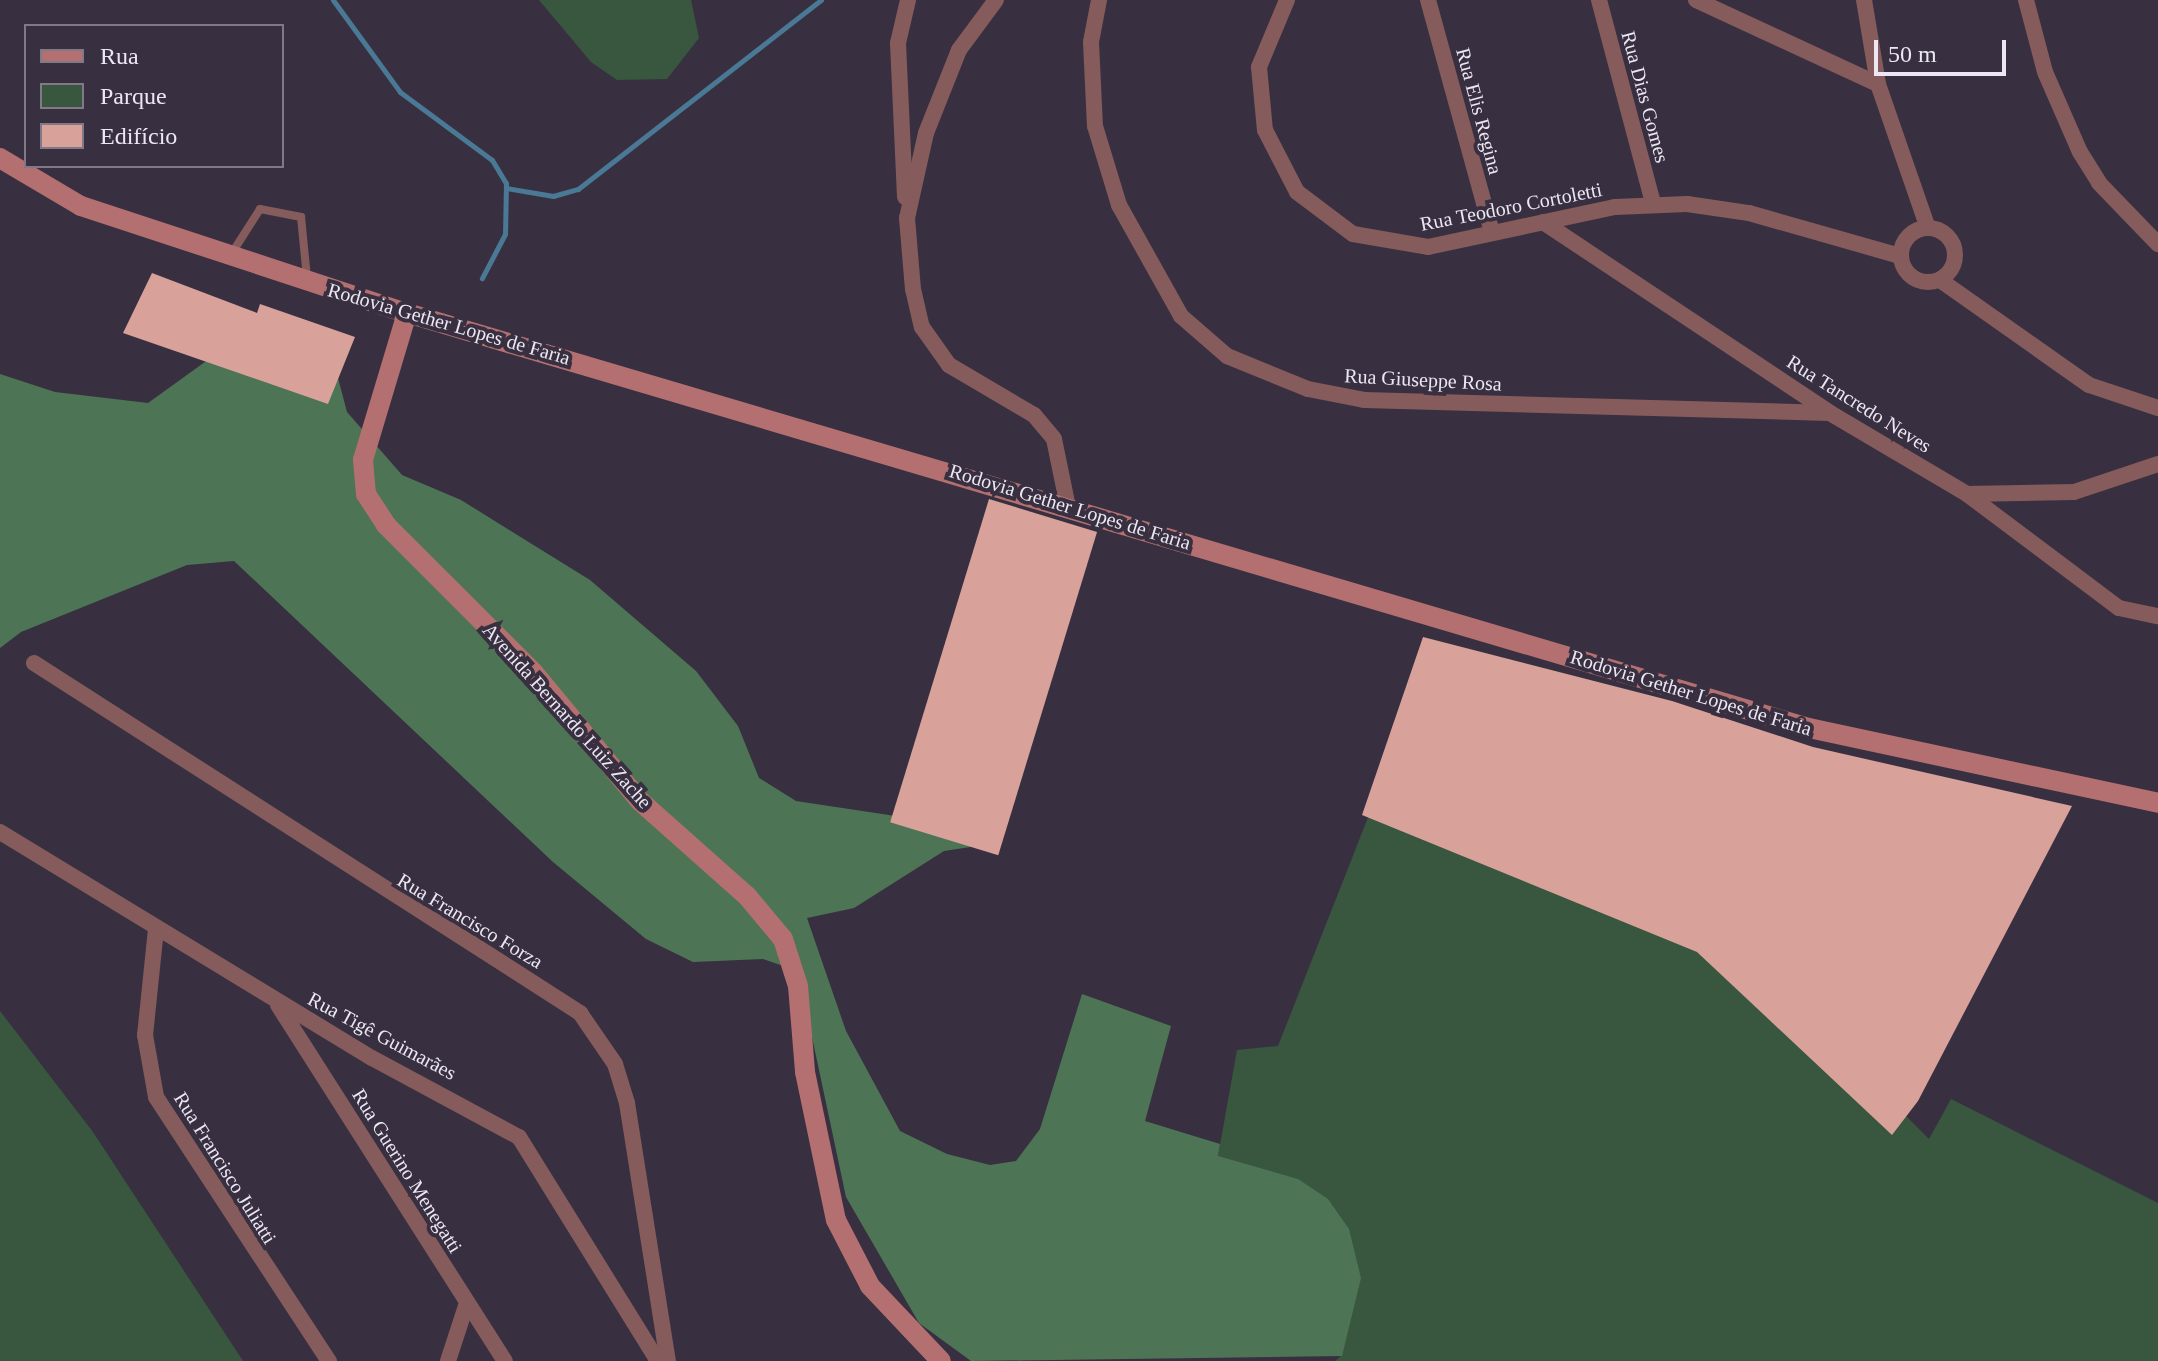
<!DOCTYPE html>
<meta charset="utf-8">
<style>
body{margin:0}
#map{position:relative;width:2158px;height:1361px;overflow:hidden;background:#383041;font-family:Georgia,serif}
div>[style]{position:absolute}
.green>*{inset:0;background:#38573e}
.forest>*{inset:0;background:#4d7555}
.stream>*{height:5px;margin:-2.5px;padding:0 2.5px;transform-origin:2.5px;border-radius:2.5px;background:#4a7995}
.building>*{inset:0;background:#d8a19a;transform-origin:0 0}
.lane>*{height:8px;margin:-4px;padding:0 4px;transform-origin:4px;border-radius:4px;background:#865b5b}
.street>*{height:16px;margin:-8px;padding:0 8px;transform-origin:8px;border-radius:8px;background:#865b5b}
.street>.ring{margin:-8px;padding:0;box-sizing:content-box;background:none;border:16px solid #865b5b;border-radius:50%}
.secondary>*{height:20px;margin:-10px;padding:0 10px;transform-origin:10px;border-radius:10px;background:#b47071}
span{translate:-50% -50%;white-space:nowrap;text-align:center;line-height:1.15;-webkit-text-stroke:8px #383041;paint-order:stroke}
.street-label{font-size:20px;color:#ece7f2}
.legend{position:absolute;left:24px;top:24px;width:260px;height:144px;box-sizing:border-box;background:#383041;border:2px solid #807988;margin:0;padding:10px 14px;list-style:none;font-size:24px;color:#ece7f2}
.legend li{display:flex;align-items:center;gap:16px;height:40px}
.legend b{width:40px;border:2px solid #807988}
.scale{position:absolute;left:1874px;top:40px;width:132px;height:36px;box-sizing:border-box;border:4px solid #ece7f2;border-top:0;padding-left:10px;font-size:24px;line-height:28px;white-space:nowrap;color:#ece7f2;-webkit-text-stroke:6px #383041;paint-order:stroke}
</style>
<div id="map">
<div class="green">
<i style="clip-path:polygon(539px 0,691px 0,699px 38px,667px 79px,617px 80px,591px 62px)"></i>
<i style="clip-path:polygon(1436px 645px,1929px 1139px,1951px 1099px,2158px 1203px,2158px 1361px,1335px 1361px,1342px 1355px,1218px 1156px,1237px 1050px,1278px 1046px)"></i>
<i style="clip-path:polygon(0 1011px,93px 1132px,243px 1361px,0 1361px)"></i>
</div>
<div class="forest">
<i style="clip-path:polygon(216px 354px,338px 378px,347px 412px,402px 475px,461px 500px,590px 580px,696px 671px,738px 726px,759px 778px,796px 801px,902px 817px,990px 844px,944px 851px,854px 908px,807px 918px,846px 1031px,900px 1131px,947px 1154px,990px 1165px,1016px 1161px,1040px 1129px,1082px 994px,1171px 1026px,1145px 1121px,1220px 1144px,1218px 1156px,1298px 1179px,1328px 1199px,1349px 1229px,1361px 1278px,1342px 1356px,971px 1361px,919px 1323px,846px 1197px,798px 971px,763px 959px,693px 962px,646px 939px,553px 862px,234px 561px,187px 565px,21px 632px,0 648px,0 374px,55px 392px,148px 403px)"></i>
</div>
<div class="stream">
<i style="left:333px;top:0;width:114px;rotate:53.9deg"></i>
<i style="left:400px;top:92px;width:114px;rotate:36.5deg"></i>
<i style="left:492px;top:160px;width:27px;rotate:59deg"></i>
<i style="left:506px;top:183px;width:51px;rotate:91.1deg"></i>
<i style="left:505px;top:234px;width:50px;rotate:117.6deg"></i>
<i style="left:506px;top:188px;width:48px;rotate:9.7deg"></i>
<i style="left:553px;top:196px;width:26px;rotate:-16deg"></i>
<i style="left:578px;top:189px;width:308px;rotate:-37.9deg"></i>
</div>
<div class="building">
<i style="clip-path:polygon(152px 273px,257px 313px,260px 304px,355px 337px,328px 404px,123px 333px)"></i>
<i style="left:989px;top:499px;width:113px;height:338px;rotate:17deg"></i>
<i style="clip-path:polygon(1423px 637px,1672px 701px,1813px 747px,2072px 806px,1918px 1101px,1892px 1135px,1697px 952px,1362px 815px)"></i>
</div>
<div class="lane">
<i style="left:232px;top:253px;width:52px;rotate:-57.5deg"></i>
<i style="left:260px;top:209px;width:42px;rotate:11deg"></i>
<i style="left:301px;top:217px;width:61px;rotate:84.4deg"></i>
</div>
<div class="street">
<i style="left:996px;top:0;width:62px;rotate:126.5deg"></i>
<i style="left:959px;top:50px;width:89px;rotate:111.7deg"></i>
<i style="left:926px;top:133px;width:87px;rotate:102.6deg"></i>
<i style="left:907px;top:218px;width:71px;rotate:85.2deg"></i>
<i style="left:913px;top:289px;width:39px;rotate:77deg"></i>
<i style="left:922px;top:327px;width:47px;rotate:54.6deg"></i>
<i style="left:949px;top:365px;width:99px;rotate:30.5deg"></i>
<i style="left:1034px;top:415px;width:31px;rotate:50deg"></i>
<i style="left:1054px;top:439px;width:69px;rotate:78.4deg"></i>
<i style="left:1099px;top:0;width:43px;rotate:100.8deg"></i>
<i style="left:1091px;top:42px;width:84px;rotate:87.3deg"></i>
<i style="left:1095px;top:126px;width:83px;rotate:73.1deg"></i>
<i style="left:1119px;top:205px;width:127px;rotate:60.8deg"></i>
<i style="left:1181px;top:316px;width:61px;rotate:41deg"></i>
<i style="left:1227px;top:356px;width:87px;rotate:22.2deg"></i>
<i style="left:1308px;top:389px;width:57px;rotate:11.1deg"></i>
<i style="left:1364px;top:400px;width:466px;rotate:1.6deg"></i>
<i style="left:1287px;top:0;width:73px;rotate:112.7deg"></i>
<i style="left:1259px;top:67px;width:63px;rotate:84.6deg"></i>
<i style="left:1265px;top:130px;width:70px;rotate:62.7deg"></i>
<i style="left:1297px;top:192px;width:70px;rotate:36.9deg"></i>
<i style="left:1353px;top:234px;width:76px;rotate:9.8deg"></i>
<i style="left:1428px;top:247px;width:191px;rotate:-12.1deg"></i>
<i style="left:1615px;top:207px;width:72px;rotate:-2.4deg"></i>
<i style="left:1687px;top:204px;width:63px;rotate:8.3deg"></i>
<i style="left:1749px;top:213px;width:157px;rotate:15.9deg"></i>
<i style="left:1428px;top:0;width:241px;rotate:74.6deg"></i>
<i style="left:1599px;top:0;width:210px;rotate:75.1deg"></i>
<i style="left:1696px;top:0;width:200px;rotate:24.8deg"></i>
<i style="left:1864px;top:0;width:85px;rotate:80.5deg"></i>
<i style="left:1878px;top:84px;width:152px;rotate:70.9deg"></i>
<i style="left:2026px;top:0;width:74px;rotate:75.2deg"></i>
<i style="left:2045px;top:72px;width:87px;rotate:66.4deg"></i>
<i style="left:2080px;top:152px;width:36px;rotate:58deg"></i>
<i style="left:2099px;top:183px;width:85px;rotate:46deg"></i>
<i style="left:905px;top:197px;width:154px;rotate:-92.6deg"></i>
<i style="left:898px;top:43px;width:44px;rotate:-76.9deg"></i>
<i style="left:1543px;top:222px;width:345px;rotate:33.6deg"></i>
<i style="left:1830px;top:413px;width:159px;rotate:30.6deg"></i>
<i style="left:1967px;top:494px;width:190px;rotate:36.9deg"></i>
<i style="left:2119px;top:608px;width:40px;rotate:12deg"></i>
<i class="ring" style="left:1901px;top:228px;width:38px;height:38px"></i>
<i style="left:1940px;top:280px;width:182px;rotate:35.2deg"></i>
<i style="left:2089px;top:385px;width:73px;rotate:18.4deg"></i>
<i style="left:1967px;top:494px;width:107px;rotate:-1.1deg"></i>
<i style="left:2074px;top:492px;width:89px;rotate:-18.4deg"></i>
<i style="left:34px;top:663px;width:649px;rotate:32.66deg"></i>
<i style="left:580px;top:1013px;width:62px;rotate:55.5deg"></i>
<i style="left:615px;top:1064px;width:41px;rotate:72.9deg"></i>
<i style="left:627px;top:1103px;width:261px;rotate:81deg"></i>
<i style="left:0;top:832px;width:435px;rotate:31.3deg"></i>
<i style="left:372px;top:1058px;width:167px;rotate:28.3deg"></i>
<i style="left:519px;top:1137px;width:264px;rotate:58.2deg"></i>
<i style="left:156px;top:929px;width:107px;rotate:95.9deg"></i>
<i style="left:145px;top:1035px;width:63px;rotate:79.9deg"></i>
<i style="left:156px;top:1097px;width:316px;rotate:56.8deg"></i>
<i style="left:278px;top:1005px;width:422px;rotate:57.5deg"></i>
<i style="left:448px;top:1361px;width:61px;rotate:-71.9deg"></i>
</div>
<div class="secondary">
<i style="left:0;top:158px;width:94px;rotate:30.7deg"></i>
<i style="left:81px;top:206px;width:343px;rotate:18.2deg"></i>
<i style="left:407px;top:313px;width:1462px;rotate:16.49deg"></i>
<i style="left:1809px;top:728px;width:357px;rotate:12.1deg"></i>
<i style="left:407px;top:313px;width:153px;rotate:106.7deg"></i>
<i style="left:363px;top:460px;width:34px;rotate:85deg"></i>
<i style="left:366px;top:494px;width:37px;rotate:57deg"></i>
<i style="left:386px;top:525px;width:209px;rotate:45deg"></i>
<i style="left:534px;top:673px;width:166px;rotate:50.4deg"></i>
<i style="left:640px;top:801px;width:143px;rotate:41.6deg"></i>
<i style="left:747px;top:896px;width:56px;rotate:50.1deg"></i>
<i style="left:783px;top:939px;width:49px;rotate:72.3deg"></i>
<i style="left:798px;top:986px;width:86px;rotate:85.3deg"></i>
<i style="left:805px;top:1072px;width:151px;rotate:78.2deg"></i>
<i style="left:836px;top:1220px;width:74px;rotate:62.7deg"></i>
<i style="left:870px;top:1286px;width:103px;rotate:46.6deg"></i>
</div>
<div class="street-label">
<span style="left:1645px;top:97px;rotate:75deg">Rua Dias Gomes</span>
<span style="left:1479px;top:111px;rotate:75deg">Rua Elis Regina</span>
<span style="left:1511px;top:207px;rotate:-11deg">Rua Teodoro Cortoletti</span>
<span style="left:449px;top:324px;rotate:16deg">Rodovia Gether Lopes de Faria</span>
<span style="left:1423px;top:380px;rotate:3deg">Rua Giuseppe Rosa</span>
<span style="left:1859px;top:404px;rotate:32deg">Rua Tancredo Neves</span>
<span style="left:1070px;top:507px;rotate:17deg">Rodovia Gether Lopes de Faria</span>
<span style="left:1691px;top:693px;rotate:17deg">Rodovia Gether Lopes de Faria</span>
<span style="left:567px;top:716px;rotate:48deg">Avenida Bernardo Luiz Zache</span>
<span style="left:470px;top:921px;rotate:31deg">Rua Francisco Forza</span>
<span style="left:382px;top:1036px;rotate:28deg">Rua Tigê Guimarães</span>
<span style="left:225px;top:1168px;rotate:58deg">Rua Francisco Juliatti</span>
<span style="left:407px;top:1171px;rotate:58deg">Rua Guerino Menegatti</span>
</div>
<ul class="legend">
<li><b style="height:10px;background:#b47071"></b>Rua</li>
<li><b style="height:22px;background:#38573e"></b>Parque</li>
<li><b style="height:22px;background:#d8a19a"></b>Edifício</li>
</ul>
<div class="scale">50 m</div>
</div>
